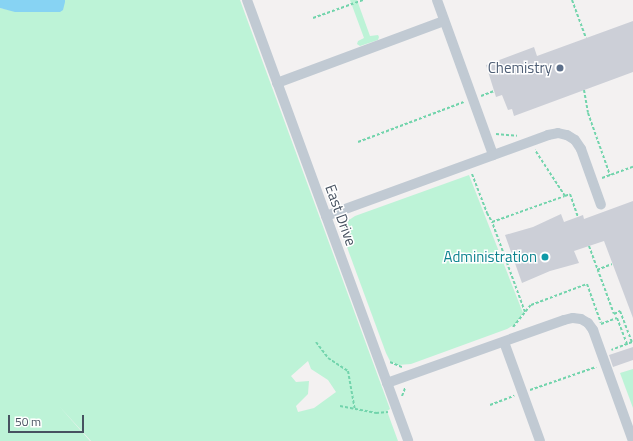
<!DOCTYPE html>
<style>
body{margin:0}
#map{position:relative;width:633px;height:441px;overflow:hidden;background:#f3f1f1;font-family:"Titillium Web",sans-serif}
div>[style]{position:absolute}
.green>*{inset:0;background:#bdf3d7}
.water>*{inset:0;background:#87d3f3}
.building>*{inset:0;background:#cccfd7}
.path>*{height:2px;margin-top:-1px;transform-origin:0;background:repeating-linear-gradient(90deg,#72d4ac 0 3px,transparent 0 5px)}
.minor>*{height:10px;margin:-5px;padding:0 5px;transform-origin:5px;border-radius:5px;background:#c1cad3}
.dots>*{width:11px;height:11px;translate:-50% -50%;box-sizing:border-box;border:2px solid #fff;border-radius:50%}
span{translate:-50% -50%;white-space:nowrap;text-align:center;line-height:1.15;-webkit-text-stroke:3px #fff;paint-order:stroke}
.service-label{font-size:15px;color:#4e5e75}
.right{translate:-100% -50%;text-align:right}
.street-label{font-size:15px;color:#475260}
.culture-label{font-size:15px;color:#0d838f}
.scale{position:absolute;left:8px;top:415px;width:76px;height:18px;box-sizing:border-box;border:2px solid #475260;border-top:0;padding-left:5px;font-size:12px;line-height:14px;white-space:nowrap;color:#475260;-webkit-text-stroke:3px #fff;paint-order:stroke}
</style>
<div id="map">
<div class="green">
<i style="clip-path:polygon(evenodd,65px 0,240px 0,390px 409px,387px 411px,398px 441px,91px 441px,59px 406px,90px 441px,0 441px,0 8px,11px 10px,65px 2px,65px 0,308px 361px,311px 369px,328px 380px,336px 392px,314px 408px,298px 412px,296px 406px,308px 394px,309px 381px,296px 382px,291px 376px,308px 361px)"></i>
<i style="clip-path:polygon(350px 0,357px 0,370px 36px,378px 35px,379px 37px,378px 40px,360px 46px,357px 44px,358px 41px,364px 38px)"></i>
<i style="clip-path:polygon(469px 175px,523px 313px,515px 324px,507px 329px,411px 364px,398px 365px,390px 361px,386px 353px,344px 239px,344px 229px,349px 220px,355px 216px)"></i>
<i style="clip-path:polygon(633px 369px,633px 408px,620px 373px)"></i>
</div>
<div class="water">
<i style="clip-path:polygon(0 0,65px 0,65px 2px,63px 10px,60px 12px,15px 12px,0 8px)"></i>
</div>
<div class="building">
<i style="clip-path:polygon(633px 21px,633px 72px,514px 116px,512px 109px,508px 110px,502px 95px,496px 97px,486px 65px,534px 47px,537px 56px)"></i>
<i style="clip-path:polygon(633px 201px,633px 318px,604px 241px,574px 251px,579px 263px,550px 271px,522px 283px,505px 235px,533px 227px,561px 214px,564px 222px,583px 215px,584px 219px)"></i>
<i style="clip-path:polygon(633px 347px,633px 360px,613px 367px,609px 355px)"></i>
</div>
<div class="path">
<i style="left:572px;top:0;width:40px;rotate:69.8deg"></i>
<i style="left:313px;top:18px;width:53px;rotate:-19.8deg"></i>
<i style="left:584px;top:90px;width:23px;rotate:80deg"></i>
<i style="left:588px;top:113px;width:66px;rotate:70.5deg"></i>
<i style="left:481px;top:96px;width:14px;rotate:-21deg"></i>
<i style="left:496px;top:134px;width:21px;rotate:5deg"></i>
<i style="left:358px;top:142px;width:113px;rotate:-20.7deg"></i>
<i style="left:472px;top:174px;width:42px;rotate:69deg"></i>
<i style="left:487px;top:213px;width:10px;rotate:61deg"></i>
<i style="left:602px;top:178px;width:33px;rotate:-20deg"></i>
<i style="left:565px;top:196px;width:5px;rotate:-22deg"></i>
<i style="left:570px;top:194px;width:24px;rotate:71deg"></i>
<i style="left:342px;top:232px;width:9px;rotate:-69deg"></i>
<i style="left:345px;top:224px;width:6px;rotate:-51deg"></i>
<i style="left:589px;top:246px;width:72px;rotate:69.8deg"></i>
<i style="left:614px;top:314px;width:7px;rotate:-27deg"></i>
<i style="left:620px;top:311px;width:33px;rotate:69deg"></i>
<i style="left:632px;top:342px;width:22px;rotate:159deg"></i>
<i style="left:597px;top:270px;width:16px;rotate:-22deg"></i>
<i style="left:525px;top:312px;width:96px;rotate:-110.1deg"></i>
<i style="left:492px;top:222px;width:77px;rotate:-19.6deg"></i>
<i style="left:565px;top:196px;width:55px;rotate:-123.1deg"></i>
<i style="left:601px;top:324px;width:17px;rotate:-21deg"></i>
<i style="left:617px;top:318px;width:28px;rotate:69deg"></i>
<i style="left:513px;top:327px;width:28px;rotate:-51deg"></i>
<i style="left:531px;top:305px;width:60px;rotate:-20.6deg"></i>
<i style="left:587px;top:284px;width:41px;rotate:70.3deg"></i>
<i style="left:316px;top:342px;width:20px;rotate:53deg"></i>
<i style="left:328px;top:358px;width:24px;rotate:33deg"></i>
<i style="left:348px;top:371px;width:39px;rotate:80deg"></i>
<i style="left:390px;top:362px;width:13px;rotate:23deg"></i>
<i style="left:530px;top:390px;width:70px;rotate:-19.2deg"></i>
<i style="left:402px;top:396px;width:9px;rotate:-69deg"></i>
<i style="left:490px;top:405px;width:26px;rotate:-21deg"></i>
<i style="left:340px;top:406px;width:37px;rotate:11deg"></i>
<i style="left:376px;top:413px;width:12px;rotate:-5deg"></i>
</div>
<div class="minor">
<i style="left:247px;top:0;width:469px;rotate:69.9deg"></i>
<i style="left:437px;top:0;width:165px;rotate:70.1deg"></i>
<i style="left:277px;top:83px;width:178px;rotate:-20.4deg"></i>
<i style="left:326px;top:216px;width:236px;rotate:-20deg"></i>
<i style="left:548px;top:135px;width:10px;rotate:-11deg"></i>
<i style="left:558px;top:133px;width:9px;rotate:13deg"></i>
<i style="left:567px;top:135px;width:9px;rotate:32deg"></i>
<i style="left:575px;top:140px;width:11px;rotate:56deg"></i>
<i style="left:581px;top:149px;width:59px;rotate:70.3deg"></i>
<i style="left:504px;top:342px;width:105px;rotate:70deg"></i>
<i style="left:387px;top:383px;width:188px;rotate:-19.6deg"></i>
<i style="left:564px;top:320px;width:9px;rotate:-13deg"></i>
<i style="left:573px;top:318px;width:8px;rotate:7deg"></i>
<i style="left:581px;top:319px;width:8px;rotate:30deg"></i>
<i style="left:588px;top:323px;width:9px;rotate:54deg"></i>
<i style="left:593px;top:330px;width:118px;rotate:70.2deg"></i>
</div>
<div class="dots">
<i style="left:560px;top:68px;background:#5c6f8a"></i>
<i style="left:545px;top:257px;background:#0f9aa8"></i>
</div>
<div class="service-label">
<span class="right" style="left:552px;top:68px">Chemistry</span>
</div>
<div class="street-label">
<span style="left:341px;top:215px;rotate:70deg">East Drive</span>
</div>
<div class="culture-label">
<span class="right" style="left:537px;top:257px">Administration</span>
</div>
<div class="scale">50 m</div>
</div>
